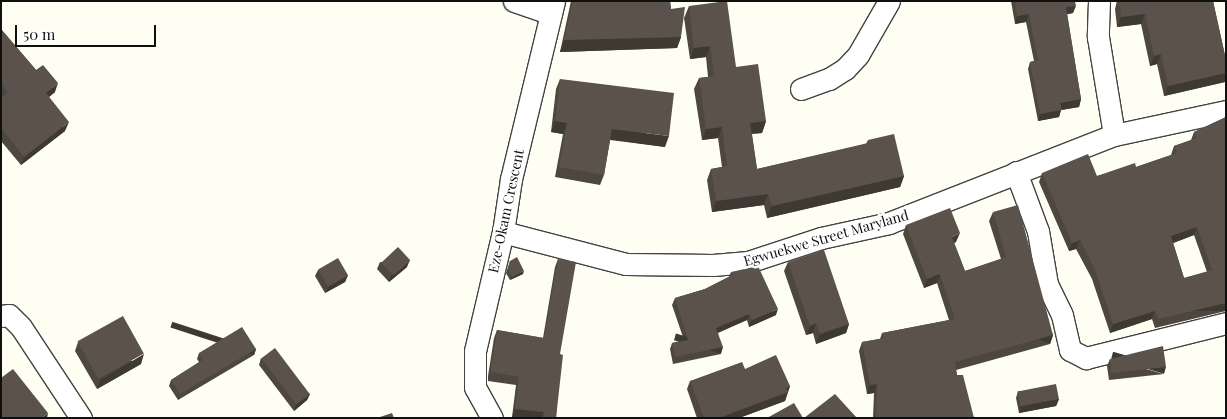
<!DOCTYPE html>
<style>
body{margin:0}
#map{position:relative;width:1227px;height:419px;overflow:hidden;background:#fffef3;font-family:"Playfair Display",serif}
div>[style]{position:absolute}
.roads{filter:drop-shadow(1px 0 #434343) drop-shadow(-1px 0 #434343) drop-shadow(0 1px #434343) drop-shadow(0 -1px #434343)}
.street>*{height:21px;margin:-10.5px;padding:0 10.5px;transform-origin:10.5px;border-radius:10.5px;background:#fff}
.wall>*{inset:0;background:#4d4740}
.shaded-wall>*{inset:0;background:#3f3934;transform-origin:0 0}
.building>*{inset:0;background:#5a524b;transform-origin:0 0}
span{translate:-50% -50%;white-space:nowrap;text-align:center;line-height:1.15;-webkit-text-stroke:5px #fff;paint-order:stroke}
.street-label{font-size:14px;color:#101010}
.frame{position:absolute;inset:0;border:2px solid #101010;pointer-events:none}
.scale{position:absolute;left:15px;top:25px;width:141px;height:22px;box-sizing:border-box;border:2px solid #101010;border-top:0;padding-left:6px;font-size:15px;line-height:18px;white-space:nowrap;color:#101010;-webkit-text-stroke:4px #fff;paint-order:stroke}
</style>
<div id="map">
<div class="roads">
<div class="street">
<i style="left:514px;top:1px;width:39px;rotate:19deg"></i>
<i style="left:1099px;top:1px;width:36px;rotate:92deg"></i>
<i style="left:1098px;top:37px;width:99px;rotate:80.7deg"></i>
<i style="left:801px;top:89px;width:30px;rotate:-20deg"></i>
<i style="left:829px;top:79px;width:19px;rotate:-32deg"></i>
<i style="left:845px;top:69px;width:19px;rotate:-47deg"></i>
<i style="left:858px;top:55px;width:62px;rotate:-60.1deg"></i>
<i style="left:1016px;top:172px;width:63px;rotate:69.6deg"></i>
<i style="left:1038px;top:231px;width:54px;rotate:80.4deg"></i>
<i style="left:1047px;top:284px;width:34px;rotate:64deg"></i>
<i style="left:1062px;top:315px;width:36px;rotate:77deg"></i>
<i style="left:1070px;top:350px;width:18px;rotate:27deg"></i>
<i style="left:1086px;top:358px;width:144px;rotate:-14deg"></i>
<i style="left:503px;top:232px;width:127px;rotate:14.6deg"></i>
<i style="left:626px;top:264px;width:87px;rotate:0.7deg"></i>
<i style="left:713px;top:265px;width:35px;rotate:-5deg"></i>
<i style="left:748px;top:262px;width:77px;rotate:-18.2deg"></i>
<i style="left:821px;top:238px;width:70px;rotate:-12.4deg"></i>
<i style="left:889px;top:223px;width:242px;rotate:-21.4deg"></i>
<i style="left:1114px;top:135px;width:115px;rotate:-12.1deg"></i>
<i style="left:1px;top:316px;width:8px;rotate:-7deg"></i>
<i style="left:9px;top:315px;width:17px;rotate:45deg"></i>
<i style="left:21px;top:327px;width:109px;rotate:56.6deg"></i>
<i style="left:492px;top:418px;width:35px;rotate:-119deg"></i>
<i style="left:475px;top:387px;width:36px;rotate:-90deg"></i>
<i style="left:475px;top:351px;width:122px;rotate:-76.8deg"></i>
<i style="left:503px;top:232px;width:54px;rotate:-81.4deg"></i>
<i style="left:511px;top:179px;width:183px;rotate:-76.4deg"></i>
</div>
</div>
<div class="wall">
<i style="clip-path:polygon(571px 1px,670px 1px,671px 9px,681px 37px,677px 48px,560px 52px)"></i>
<i style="clip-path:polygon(1011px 1px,1075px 1px,1073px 13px,1067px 14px,1081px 99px,1079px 107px,1061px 110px,1059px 117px,1038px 121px,1028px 69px,1030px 62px,1034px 61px,1026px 22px,1015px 24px)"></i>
<i style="clip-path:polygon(1117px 1px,1213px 1px,1226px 60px,1226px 80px,1225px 82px,1164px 96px,1157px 64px,1150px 66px,1141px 24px,1117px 27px,1115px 9px)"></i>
<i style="clip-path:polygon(689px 6px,736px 67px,766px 121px,762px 133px,752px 134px,757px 169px,866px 144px,868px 140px,904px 176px,900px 187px,767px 218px,764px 205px,712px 212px,707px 180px,711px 169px,722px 167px,718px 138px,702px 140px,694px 89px,699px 78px,708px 77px,706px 57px,690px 59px,684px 18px)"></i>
<i style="clip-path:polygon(1px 29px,55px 92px,49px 97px,65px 131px,21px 165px,1px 141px,1px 98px,2px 97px,1px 96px)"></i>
<i style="clip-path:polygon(560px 79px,665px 147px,610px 140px,604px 175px,600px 185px,555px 177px,563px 134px,551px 132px,556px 89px)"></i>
<i style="clip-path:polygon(evenodd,1226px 117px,1226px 311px,1155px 328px,1152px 319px,1110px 333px,1092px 279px,1076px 249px,1069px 251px,1039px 182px,1042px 173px,1097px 176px,1136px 167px,1171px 155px,1174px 146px,1191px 140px,1194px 132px,1226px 117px,1194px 235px,1207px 272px,1184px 278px,1173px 243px,1194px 235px)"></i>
<i style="clip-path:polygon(993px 212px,1053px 335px,1050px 344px,956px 370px,957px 375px,974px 418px,873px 418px,874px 393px,867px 394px,859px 351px,862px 342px,880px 339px,882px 333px,949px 320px,937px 283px,924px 288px,903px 234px,906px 225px,956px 242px,954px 243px,965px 271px,1001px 259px,989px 221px)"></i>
<i style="clip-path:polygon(558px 259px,560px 354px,556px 418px,519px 418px,512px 417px,516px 385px,488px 381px,488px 376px,494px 338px,497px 330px,543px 338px,555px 267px)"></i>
<i style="clip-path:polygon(510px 261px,523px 274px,510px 280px,506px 273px)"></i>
<i style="clip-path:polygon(380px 262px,407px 267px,389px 282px,377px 269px)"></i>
<i style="clip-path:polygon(788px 262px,849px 324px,846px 333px,816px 344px,813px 333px,806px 335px,784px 271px)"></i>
<i style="clip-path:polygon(318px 270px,348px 275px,345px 282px,325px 293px,315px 276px)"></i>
<i style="clip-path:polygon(731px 272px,776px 315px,749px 327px,747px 320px,718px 333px,721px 354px,673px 364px,670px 349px,672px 343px,684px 340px,672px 305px,675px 298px,705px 289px,729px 277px)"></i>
<i style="clip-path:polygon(78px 342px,141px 364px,97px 389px,75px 351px)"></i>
<i style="clip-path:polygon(256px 349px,254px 355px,178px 400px,169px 386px,171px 380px,199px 362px,197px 359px,199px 353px)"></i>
<i style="clip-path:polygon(261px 358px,310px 394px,307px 400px,294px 411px,259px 365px)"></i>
<i style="clip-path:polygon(1110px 359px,1164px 374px,1109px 380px,1107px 366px)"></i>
<i style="clip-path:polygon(745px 369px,790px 386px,785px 401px,739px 418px,697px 418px,687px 389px,690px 381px)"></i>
<i style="clip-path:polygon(1018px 391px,1059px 399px,1056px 406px,1019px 413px,1016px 398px)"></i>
</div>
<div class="shaded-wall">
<i style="clip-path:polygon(1076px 6px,1073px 13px,1064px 15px,1066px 7px)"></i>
<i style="clip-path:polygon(1029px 14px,1026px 22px,1015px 24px,1017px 16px)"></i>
<i style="clip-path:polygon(1145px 14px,1141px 24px,1117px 27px,1121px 17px)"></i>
<i style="clip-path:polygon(681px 37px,677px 48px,560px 52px,564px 40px)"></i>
<i style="clip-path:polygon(710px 46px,706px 57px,690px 59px,694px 48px)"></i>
<i style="clip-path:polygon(1161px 54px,1157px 64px,1150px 66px,1154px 56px)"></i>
<i style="clip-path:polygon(1226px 73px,1226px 80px,1225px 82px,1164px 96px,1168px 86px)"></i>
<i style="clip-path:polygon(58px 83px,55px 92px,43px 102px,46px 93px)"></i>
<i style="clip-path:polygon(1081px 99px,1079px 107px,1061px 110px,1059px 117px,1038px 121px,1040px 114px,1060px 103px)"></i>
<i style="clip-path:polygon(555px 121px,567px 123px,563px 134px,551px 132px)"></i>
<i style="clip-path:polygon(766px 121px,762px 133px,746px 134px,750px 123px)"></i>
<i style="clip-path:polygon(69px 122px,65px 131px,21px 165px,24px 157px)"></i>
<i style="clip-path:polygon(722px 127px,718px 138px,702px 140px,706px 129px)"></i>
<i style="clip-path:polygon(612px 129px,669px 136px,665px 147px,608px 139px)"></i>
<i style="clip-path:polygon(904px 176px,900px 187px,767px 218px,772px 206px)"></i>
<i style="clip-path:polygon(768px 194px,764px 205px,712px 212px,716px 201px)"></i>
<i style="clip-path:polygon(1197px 227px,1194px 235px,1168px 245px,1171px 236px)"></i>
<i style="clip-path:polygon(960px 233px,956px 242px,948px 245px,952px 237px)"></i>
<i style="clip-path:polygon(1080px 240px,1076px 249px,1069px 251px,1072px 243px)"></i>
<i style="clip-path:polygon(410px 260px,407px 267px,389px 282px,391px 276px)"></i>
<i style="clip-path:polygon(524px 271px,523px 274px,510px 280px,512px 277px)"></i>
<i style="clip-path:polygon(940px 274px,937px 283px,924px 288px,927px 279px)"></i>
<i style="clip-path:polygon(348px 275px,345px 282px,325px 293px,328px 287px)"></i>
<i style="left:1226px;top:303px;width:8px;height:70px;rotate:90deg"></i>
<i style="clip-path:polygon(778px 309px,776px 315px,749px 327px,752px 320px)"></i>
<i style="clip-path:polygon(1155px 311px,1152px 319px,1110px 333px,1113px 324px)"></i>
<i style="clip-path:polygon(749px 314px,747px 320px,714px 334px,716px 328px)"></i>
<i style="clip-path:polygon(816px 323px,813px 333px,806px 335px,810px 326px)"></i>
<i style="clip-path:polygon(849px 324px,846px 333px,816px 344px,820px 334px)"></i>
<i style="left:1053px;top:335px;width:9px;height:102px;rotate:108deg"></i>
<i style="left:723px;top:347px;width:7px;height:49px;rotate:106deg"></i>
<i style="left:256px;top:349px;width:6px;height:88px;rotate:108deg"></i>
<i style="clip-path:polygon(144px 354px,141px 364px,97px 389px,100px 380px)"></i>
<i style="left:1166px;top:367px;width:7px;height:55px;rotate:106deg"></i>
<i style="clip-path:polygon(877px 384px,874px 393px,867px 394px,870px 385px)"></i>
<i style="clip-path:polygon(790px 386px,785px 401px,739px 418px,719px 418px)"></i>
<i style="clip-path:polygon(310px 394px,307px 400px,294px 411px,296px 404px)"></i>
<i style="clip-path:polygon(1059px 399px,1056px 406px,1019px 413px,1021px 406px)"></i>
<i style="clip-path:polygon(515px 409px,544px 412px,542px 418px,512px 417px)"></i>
<i style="clip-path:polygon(48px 413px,47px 418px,42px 418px)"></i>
</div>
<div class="building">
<i style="clip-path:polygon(573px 1px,670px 1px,671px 9px,685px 7px,681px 37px,564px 40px)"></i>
<i style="clip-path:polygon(727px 1px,736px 67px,758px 64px,766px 121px,750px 123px,757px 169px,868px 143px,868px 140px,894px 134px,904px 176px,772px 206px,768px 194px,716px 201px,711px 169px,727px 166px,722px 127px,706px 129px,699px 78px,714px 76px,710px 46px,694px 48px,689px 6px)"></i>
<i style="clip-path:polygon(1015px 1px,1075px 1px,1076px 6px,1066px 7px,1081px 99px,1060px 103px,1062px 110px,1040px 114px,1030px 62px,1038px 60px,1029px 14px,1017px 16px)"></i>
<i style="clip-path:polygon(1119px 1px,1213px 1px,1226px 60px,1226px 73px,1168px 86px,1161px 54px,1154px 56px,1145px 14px,1121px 17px)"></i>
<i style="clip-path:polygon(1px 29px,36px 70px,43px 65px,58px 83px,46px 93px,69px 122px,24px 157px,1px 128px,1px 98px,8px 92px,1px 84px)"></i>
<i style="clip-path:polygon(560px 79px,674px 93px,669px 136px,612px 129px,604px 175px,559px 167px,567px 123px,555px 121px)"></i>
<i style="clip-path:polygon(evenodd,1226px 117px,1226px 303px,1158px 319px,1155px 311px,1113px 324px,1095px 270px,1080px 240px,1072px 243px,1042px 173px,1088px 154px,1097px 176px,1135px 163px,1136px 167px,1177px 153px,1174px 146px,1197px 138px,1194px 132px,1226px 117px,1197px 227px,1212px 270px,1184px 278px,1171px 236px,1197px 227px)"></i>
<i style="clip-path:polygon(1018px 205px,1053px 335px,955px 362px,957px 375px,963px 375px,974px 418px,876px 418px,877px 384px,870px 385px,862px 342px,884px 338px,882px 333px,955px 319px,940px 274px,927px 279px,906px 225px,950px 208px,960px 233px,952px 237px,965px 271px,1006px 257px,993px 212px)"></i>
<i style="left:398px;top:247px;width:18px;height:23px;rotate:47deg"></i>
<i style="clip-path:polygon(824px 250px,849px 324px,820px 334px,816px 323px,810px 326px,788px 262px)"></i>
<i style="clip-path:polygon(517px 257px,524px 271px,512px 277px,508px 269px,510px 261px)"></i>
<i style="left:338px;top:258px;width:20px;height:23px;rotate:60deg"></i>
<i style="clip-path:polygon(558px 259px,576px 262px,560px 354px,563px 355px,556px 418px,543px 418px,544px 412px,515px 409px,519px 377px,491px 372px,491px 367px,497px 330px,544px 338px)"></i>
<i style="clip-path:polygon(758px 266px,778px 309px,752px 320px,749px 314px,716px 328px,723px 347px,675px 357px,672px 343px,688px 340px,675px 298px,705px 289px,732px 275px,731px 272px)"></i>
<i style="left:123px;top:316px;width:43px;height:52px;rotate:61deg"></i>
<i style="clip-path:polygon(242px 327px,256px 349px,180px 394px,171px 380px,203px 360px,199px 353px)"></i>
<i style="clip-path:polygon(1163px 346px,1166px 367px,1111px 373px,1110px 359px)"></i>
<i style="left:275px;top:348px;width:58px;height:17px;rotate:53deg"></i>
<i style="clip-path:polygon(776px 355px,790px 386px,786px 388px,788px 392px,719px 418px,704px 418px,690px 381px,742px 362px,745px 369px)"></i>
<i style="clip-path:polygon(13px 369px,48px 413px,42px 418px,1px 418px,1px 378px)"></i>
<i style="left:1056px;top:384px;width:15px;height:39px;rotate:79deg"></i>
<i style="clip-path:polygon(835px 394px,857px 418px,804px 418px)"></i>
<i style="clip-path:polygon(794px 403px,803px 418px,767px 418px)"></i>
<i style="clip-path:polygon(392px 413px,394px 418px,377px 418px)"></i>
</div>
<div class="street-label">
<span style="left:506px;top:211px;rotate:-78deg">Eze-Okam Crescent</span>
<span style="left:826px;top:238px;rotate:-16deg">Egwuekwe Street Maryland</span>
</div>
<div class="frame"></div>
<div class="scale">50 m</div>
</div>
